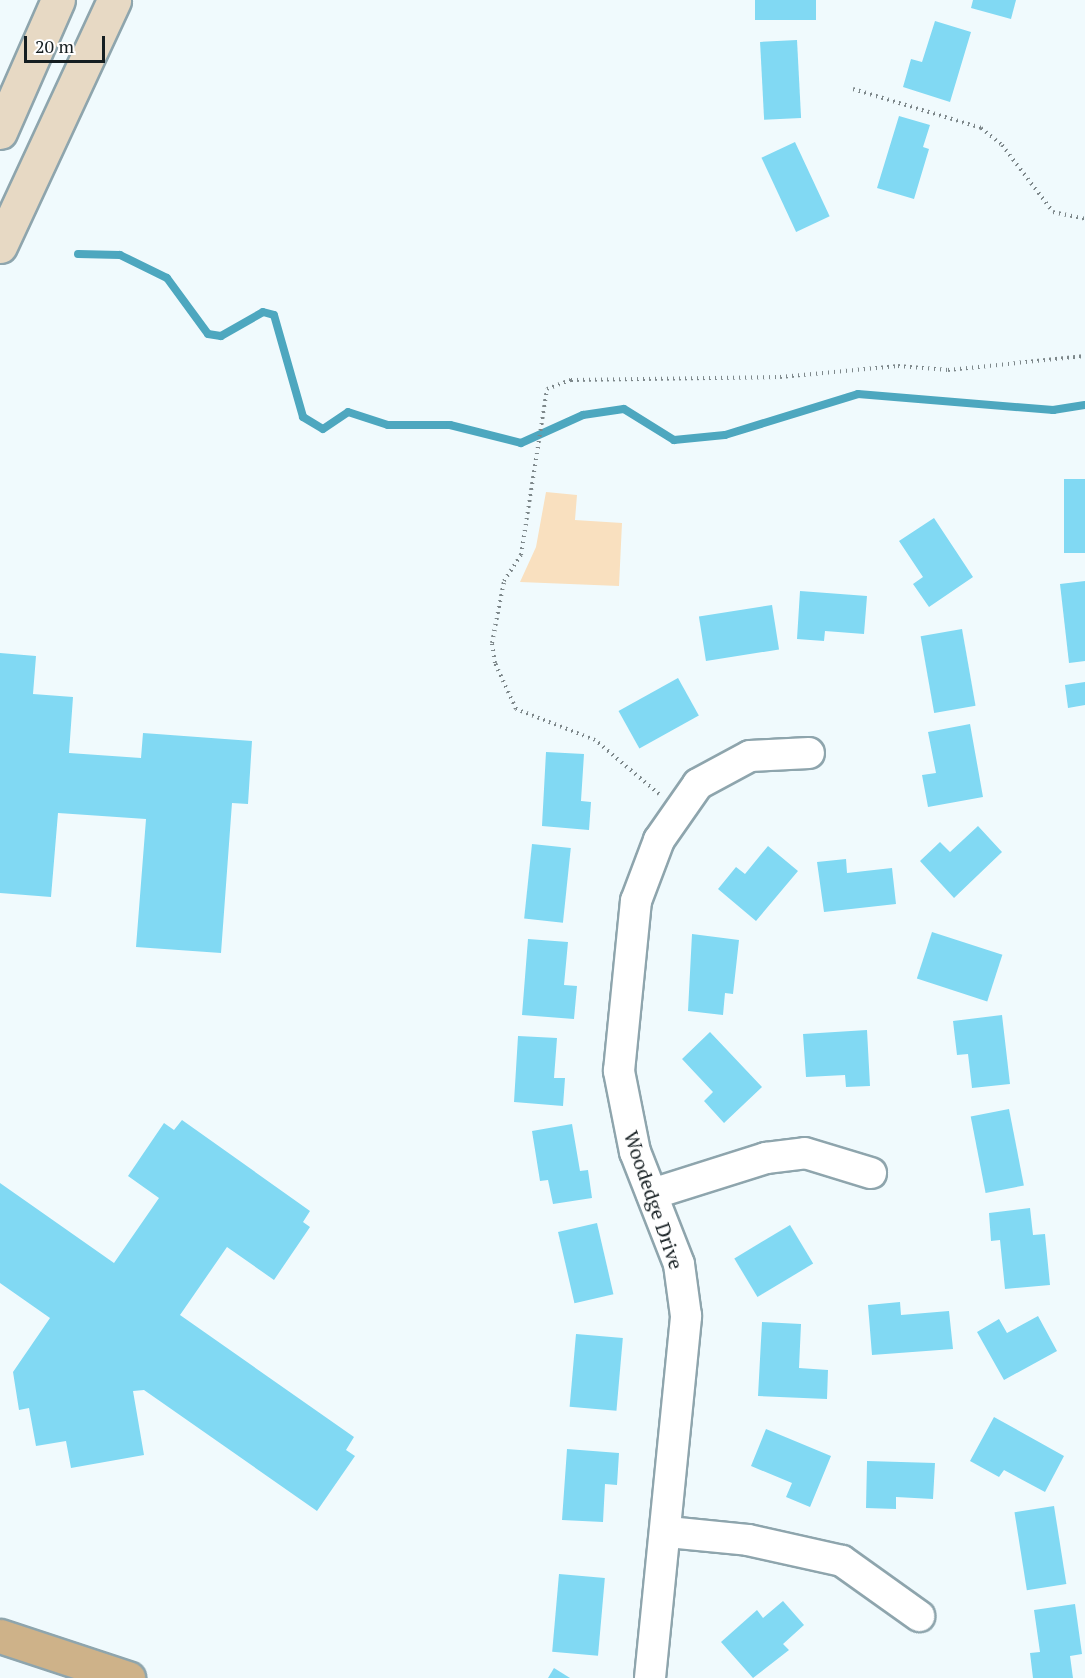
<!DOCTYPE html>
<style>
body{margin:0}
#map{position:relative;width:1085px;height:1678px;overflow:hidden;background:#f0fafd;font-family:"PT Serif",serif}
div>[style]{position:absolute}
.green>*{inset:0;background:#f9e0bf}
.stream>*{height:8px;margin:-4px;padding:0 4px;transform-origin:4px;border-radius:4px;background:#4da7bf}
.building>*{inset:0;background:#81d9f3;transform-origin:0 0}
.path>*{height:4px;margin-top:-2px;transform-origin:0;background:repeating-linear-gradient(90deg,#7e888b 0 1.5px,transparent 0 6px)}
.roads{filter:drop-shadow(2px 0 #8ea5ad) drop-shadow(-2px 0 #8ea5ad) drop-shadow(0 2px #8ea5ad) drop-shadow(0 -2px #8ea5ad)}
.minor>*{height:30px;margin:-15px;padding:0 15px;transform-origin:15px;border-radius:15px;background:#fff}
.secondary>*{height:33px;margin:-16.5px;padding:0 16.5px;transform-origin:16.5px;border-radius:16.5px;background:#e7d9c4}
.primary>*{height:33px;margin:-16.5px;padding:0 16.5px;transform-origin:16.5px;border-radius:16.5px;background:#ceb289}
span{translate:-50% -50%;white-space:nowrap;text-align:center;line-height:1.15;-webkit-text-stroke:5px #fff;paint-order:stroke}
.street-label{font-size:20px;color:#151e21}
.scale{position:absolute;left:24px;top:36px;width:81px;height:27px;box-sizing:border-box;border:3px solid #151e21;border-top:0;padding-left:8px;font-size:18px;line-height:21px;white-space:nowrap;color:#151e21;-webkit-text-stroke:4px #fff;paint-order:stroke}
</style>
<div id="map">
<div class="green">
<i style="clip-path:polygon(546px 492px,577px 495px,575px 520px,622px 523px,619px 586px,520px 582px,536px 547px)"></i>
</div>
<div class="stream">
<i style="left:78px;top:254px;width:42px;rotate:1.4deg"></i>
<i style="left:120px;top:255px;width:52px;rotate:26.1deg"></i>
<i style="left:167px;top:278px;width:69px;rotate:53.8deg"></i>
<i style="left:208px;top:334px;width:13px;rotate:9deg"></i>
<i style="left:221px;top:336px;width:48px;rotate:-29.7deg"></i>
<i style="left:263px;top:312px;width:11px;rotate:15deg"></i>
<i style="left:274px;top:315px;width:106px;rotate:74.1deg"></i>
<i style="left:303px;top:417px;width:23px;rotate:31deg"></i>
<i style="left:323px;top:429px;width:30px;rotate:-34deg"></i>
<i style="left:348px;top:412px;width:42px;rotate:18deg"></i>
<i style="left:388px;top:425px;width:62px"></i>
<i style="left:450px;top:425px;width:73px;rotate:14.2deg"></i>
<i style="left:521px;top:443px;width:68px;rotate:-24.3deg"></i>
<i style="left:583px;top:415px;width:41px;rotate:-8.3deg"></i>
<i style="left:624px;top:409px;width:59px;rotate:31.8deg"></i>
<i style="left:674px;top:440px;width:51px;rotate:-5.6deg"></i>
<i style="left:725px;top:435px;width:139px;rotate:-17.1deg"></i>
<i style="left:858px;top:394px;width:196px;rotate:4.7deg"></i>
<i style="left:1053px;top:410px;width:32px;rotate:-9deg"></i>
</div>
<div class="building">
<i style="left:755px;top:0;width:61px;height:20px"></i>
<i style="clip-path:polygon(973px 0,1016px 0,1011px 19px,971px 8px)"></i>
<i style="clip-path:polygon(935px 21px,971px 32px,950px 102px,903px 87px,911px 59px,922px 62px)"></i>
<i style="left:797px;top:40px;width:78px;height:37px;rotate:87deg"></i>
<i style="clip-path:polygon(899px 116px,930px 125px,923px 147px,929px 149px,914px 199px,877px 188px)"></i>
<i style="left:795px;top:142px;width:82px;height:37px;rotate:65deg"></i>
<i style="left:1064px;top:479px;width:21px;height:74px"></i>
<i style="clip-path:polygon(934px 518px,973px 577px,929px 607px,913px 584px,923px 577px,899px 541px)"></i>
<i style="clip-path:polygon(1085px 581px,1085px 661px,1069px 663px,1060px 584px)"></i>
<i style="clip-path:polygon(800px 591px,867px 596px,864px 634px,825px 631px,824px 641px,797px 639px)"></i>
<i style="left:772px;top:605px;width:45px;height:74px;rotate:81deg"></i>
<i style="left:962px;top:629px;width:78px;height:42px;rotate:80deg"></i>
<i style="clip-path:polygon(0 653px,36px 656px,33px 694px,73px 697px,69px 753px,141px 758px,143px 733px,252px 741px,248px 804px,232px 803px,221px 953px,136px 947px,146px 819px,58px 813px,51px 897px,0 893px)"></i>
<i style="left:678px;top:678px;width:43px;height:68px;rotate:61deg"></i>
<i style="clip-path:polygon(1085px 682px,1085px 705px,1068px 708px,1065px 685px)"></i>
<i style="clip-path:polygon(970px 724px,983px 797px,928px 807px,922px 775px,936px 773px,928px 732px)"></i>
<i style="clip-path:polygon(546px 752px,584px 754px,581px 801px,591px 802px,589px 830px,542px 826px)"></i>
<i style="clip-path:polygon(978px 826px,1002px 852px,954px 898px,920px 861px,940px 842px,950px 852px)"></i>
<i style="left:532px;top:844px;width:39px;height:75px;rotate:6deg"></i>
<i style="clip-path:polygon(768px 846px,798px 871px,756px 921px,718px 889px,736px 867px,745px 874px)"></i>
<i style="clip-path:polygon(846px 859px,847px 873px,892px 868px,896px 904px,824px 912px,817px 862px)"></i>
<i style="left:932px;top:932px;width:74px;height:49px;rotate:18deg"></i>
<i style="clip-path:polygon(692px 934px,739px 940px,733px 994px,725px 993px,723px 1015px,688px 1011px)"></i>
<i style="clip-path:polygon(528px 939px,568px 942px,564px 985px,577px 986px,574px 1019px,522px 1015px)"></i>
<i style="clip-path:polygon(1002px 1015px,1010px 1084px,972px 1088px,968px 1054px,957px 1055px,953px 1021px)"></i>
<i style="clip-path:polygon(867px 1030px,870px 1086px,846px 1087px,845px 1075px,806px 1077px,803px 1034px)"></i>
<i style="clip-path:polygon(710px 1032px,762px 1087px,724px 1123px,704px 1101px,713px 1092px,682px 1059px)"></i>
<i style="clip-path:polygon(518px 1036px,557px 1038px,554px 1078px,565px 1078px,563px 1106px,514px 1102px)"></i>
<i style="left:1009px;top:1109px;width:78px;height:39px;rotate:79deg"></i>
<i style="clip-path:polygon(182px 1120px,310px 1211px,303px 1222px,310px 1227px,274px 1280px,227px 1247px,180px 1315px,354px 1437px,346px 1450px,355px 1456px,317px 1511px,144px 1390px,133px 1391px,144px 1455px,71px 1468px,66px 1441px,36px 1446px,29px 1408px,19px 1410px,13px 1372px,50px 1318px,0 1283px,0 1183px,114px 1263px,159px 1198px,128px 1176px,164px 1123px,174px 1130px)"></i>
<i style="clip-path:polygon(572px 1124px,580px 1171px,588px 1170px,592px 1198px,553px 1204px,548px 1180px,540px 1181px,532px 1131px)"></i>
<i style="clip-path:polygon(1030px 1208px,1033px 1235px,1045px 1234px,1050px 1285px,1005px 1289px,1000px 1240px,991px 1241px,989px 1213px)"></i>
<i style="left:597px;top:1223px;width:73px;height:40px;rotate:77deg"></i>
<i style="left:790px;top:1225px;width:45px;height:65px;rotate:59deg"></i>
<i style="clip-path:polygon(900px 1302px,901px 1315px,949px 1311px,953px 1349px,872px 1355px,868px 1305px)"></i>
<i style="clip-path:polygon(1038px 1316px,1057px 1351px,1004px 1380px,977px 1332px,999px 1319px,1007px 1333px)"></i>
<i style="clip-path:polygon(762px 1322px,801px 1324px,799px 1368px,828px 1370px,827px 1399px,758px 1396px)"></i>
<i style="left:576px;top:1334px;width:47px;height:73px;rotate:5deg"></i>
<i style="clip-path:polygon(994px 1417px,1064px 1456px,1045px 1492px,1004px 1470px,999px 1477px,970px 1461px)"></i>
<i style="clip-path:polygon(766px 1429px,831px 1456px,810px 1507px,786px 1497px,792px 1483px,751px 1466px)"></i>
<i style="clip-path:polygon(567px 1449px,619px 1453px,617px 1485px,605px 1484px,603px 1522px,562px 1520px)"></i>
<i style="clip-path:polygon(867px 1461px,935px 1463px,933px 1499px,896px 1497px,896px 1509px,866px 1508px)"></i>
<i style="left:1054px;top:1506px;width:79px;height:40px;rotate:81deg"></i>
<i style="left:559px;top:1574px;width:46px;height:78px;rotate:5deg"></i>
<i style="clip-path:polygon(783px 1601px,804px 1625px,783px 1644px,789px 1650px,753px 1678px,721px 1642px,757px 1610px,763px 1618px)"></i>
<i style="clip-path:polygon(1075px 1604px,1082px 1654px,1070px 1656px,1073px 1678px,1033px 1678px,1030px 1653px,1040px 1652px,1034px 1610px)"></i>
<i style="clip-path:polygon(554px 1668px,570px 1678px,548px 1678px)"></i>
</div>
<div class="path">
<i style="left:853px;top:89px;width:134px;rotate:16.9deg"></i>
<i style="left:981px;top:128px;width:27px;rotate:39deg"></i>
<i style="left:1002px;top:145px;width:84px;rotate:52.7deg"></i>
<i style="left:1053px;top:212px;width:33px;rotate:12deg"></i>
<i style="left:659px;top:794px;width:84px;rotate:-139.8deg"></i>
<i style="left:595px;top:740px;width:85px;rotate:-158.6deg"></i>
<i style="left:516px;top:709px;width:51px;rotate:-114.5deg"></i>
<i style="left:495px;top:663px;width:20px;rotate:-99deg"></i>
<i style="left:492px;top:643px;width:63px;rotate:-79deg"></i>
<i style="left:504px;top:581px;width:31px;rotate:-57deg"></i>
<i style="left:521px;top:555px;width:168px;rotate:-81.1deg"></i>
<i style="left:547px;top:389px;width:26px;rotate:-21deg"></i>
<i style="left:571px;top:380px;width:209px;rotate:-0.8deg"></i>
<i style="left:780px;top:377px;width:119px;rotate:-5.3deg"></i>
<i style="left:898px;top:366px;width:50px;rotate:4.6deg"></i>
<i style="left:948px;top:370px;width:138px;rotate:-5.8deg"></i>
</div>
<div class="roads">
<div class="minor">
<i style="left:652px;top:1194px;width:120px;rotate:-17.5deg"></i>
<i style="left:766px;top:1158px;width:39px;rotate:-7deg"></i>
<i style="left:805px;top:1153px;width:69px;rotate:16.9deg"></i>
<i style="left:668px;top:1532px;width:80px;rotate:5.7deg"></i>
<i style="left:748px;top:1540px;width:96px;rotate:12.6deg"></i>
<i style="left:842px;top:1561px;width:95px;rotate:35.5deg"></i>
<i style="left:650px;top:1678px;width:364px;rotate:-84.3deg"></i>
<i style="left:686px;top:1316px;width:52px;rotate:-97.7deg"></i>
<i style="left:679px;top:1264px;width:120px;rotate:-111.4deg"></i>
<i style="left:635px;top:1152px;width:83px;rotate:-101.2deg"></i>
<i style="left:619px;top:1071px;width:171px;rotate:-84.3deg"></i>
<i style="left:636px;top:901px;width:65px;rotate:-69.3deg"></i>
<i style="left:659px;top:840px;width:68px;rotate:-55.1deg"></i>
<i style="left:698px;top:784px;width:59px;rotate:-28.3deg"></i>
<i style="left:750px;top:756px;width:59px;rotate:-2.9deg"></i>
</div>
<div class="secondary">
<i style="left:0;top:132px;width:144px;rotate:-66.3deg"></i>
<i style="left:0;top:246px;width:271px;rotate:-65.1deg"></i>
</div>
<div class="primary">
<i style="left:0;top:1636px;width:135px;rotate:18.2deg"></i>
</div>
</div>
<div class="street-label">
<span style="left:654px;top:1200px;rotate:71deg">Woodedge Drive</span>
</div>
<div class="scale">20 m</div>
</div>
